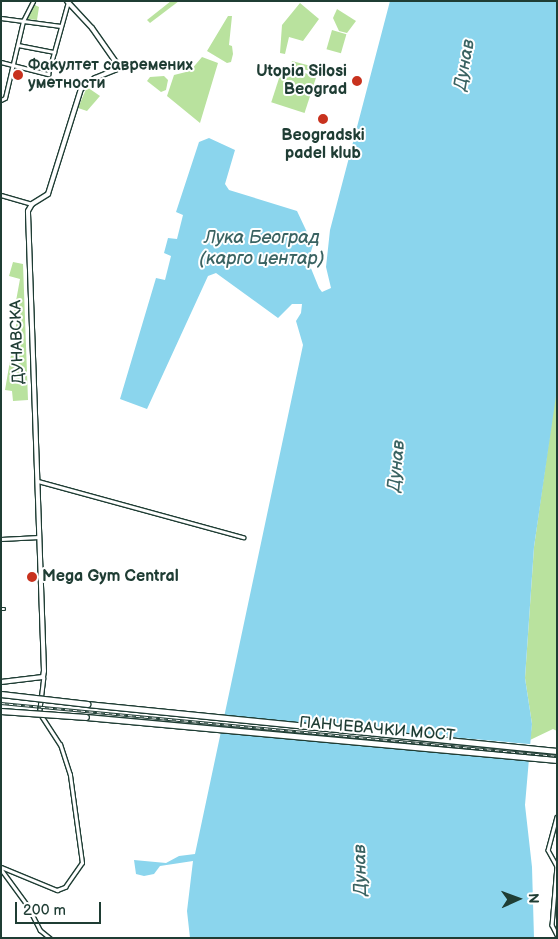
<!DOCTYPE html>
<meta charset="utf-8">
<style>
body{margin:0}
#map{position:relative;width:558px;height:939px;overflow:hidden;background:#fff;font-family:"Balsamiq Sans",sans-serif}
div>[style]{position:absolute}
.green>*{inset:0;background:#b9e29e;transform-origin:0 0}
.water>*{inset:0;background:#8bd5ed}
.pier>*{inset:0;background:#fff;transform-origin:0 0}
.roads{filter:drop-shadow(1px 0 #1f3d34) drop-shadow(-1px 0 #1f3d34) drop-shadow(0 1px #1f3d34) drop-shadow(0 -1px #1f3d34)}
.street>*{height:2.5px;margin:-1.25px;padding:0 1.25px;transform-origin:1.25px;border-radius:1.25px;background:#fff}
.secondary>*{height:4px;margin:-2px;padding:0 2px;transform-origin:2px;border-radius:2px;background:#fff}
.primary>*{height:4.5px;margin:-2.25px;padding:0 2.25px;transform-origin:2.25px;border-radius:2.25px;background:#fff}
.rail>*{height:3px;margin-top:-1.5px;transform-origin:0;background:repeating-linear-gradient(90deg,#fff 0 4px,#1f3d34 0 8px);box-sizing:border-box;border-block:1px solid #1f3d34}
.bridges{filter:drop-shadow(1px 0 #1f3d34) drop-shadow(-1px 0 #1f3d34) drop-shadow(0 1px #1f3d34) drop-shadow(0 -1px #1f3d34)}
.primary-bridge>*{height:4.5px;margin:-2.25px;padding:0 2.25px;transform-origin:2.25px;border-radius:2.25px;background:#fff}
.dots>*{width:14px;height:14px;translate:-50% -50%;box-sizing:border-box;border:2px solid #fff;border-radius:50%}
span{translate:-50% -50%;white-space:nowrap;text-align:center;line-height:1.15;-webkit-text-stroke:4px #fff;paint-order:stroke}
.poi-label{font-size:16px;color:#1f3d34;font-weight:700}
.left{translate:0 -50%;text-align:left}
.right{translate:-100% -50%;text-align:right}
.street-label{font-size:16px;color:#1f3d34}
.water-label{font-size:18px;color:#3a6362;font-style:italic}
.frame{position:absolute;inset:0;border:2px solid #1f3d34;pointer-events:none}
.north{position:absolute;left:493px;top:874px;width:50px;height:50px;-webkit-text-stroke:4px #fff;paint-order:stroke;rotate:88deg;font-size:14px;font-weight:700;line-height:20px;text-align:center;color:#1f3d34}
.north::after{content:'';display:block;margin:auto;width:18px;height:22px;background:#1f3d34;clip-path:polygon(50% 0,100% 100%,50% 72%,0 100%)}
.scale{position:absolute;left:15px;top:902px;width:86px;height:22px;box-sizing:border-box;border:2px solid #1f3d34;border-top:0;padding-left:6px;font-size:15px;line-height:18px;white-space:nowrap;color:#1f3d34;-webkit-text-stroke:4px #fff;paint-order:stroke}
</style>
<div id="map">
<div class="green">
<i style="clip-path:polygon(171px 1px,179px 1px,150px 23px,147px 20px)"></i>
<i style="clip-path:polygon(300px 3px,319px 19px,303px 41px,289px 37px,285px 54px,280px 53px,282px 25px)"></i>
<i style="clip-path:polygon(33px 4px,39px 7px,37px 20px,26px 19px)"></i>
<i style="clip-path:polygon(337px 9px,356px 21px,347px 33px,339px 31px,333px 18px)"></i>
<i style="clip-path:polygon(228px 16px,232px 16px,229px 45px,232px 46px,233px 54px,231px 62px,227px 63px,207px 51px)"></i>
<i style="left:332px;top:30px;width:15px;height:20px;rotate:16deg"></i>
<i style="clip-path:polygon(202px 57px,218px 63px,200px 123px,167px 96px,174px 75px,190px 71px)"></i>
<i style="left:292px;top:61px;width:41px;height:5px;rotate:15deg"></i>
<i style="left:283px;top:66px;width:35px;height:38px;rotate:18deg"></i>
<i style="clip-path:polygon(164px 76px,168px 80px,166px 90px,161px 92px,147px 81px,150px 77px)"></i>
<i style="clip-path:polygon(87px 87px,100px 96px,87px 111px,78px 108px)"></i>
<i style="clip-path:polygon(13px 262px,23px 264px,28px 400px,13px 401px,12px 391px,5px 390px,18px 314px,14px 312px,20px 279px,9px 276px)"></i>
<i style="clip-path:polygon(557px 383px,557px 731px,553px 729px,530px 740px,532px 724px,525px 678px,534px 547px)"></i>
</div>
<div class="water">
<i style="clip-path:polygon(390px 1px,557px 1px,557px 389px,534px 547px,525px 678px,532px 724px,525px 805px,532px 867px,534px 938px,190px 938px,187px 911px,193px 861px,160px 866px,154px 874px,144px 876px,136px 874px,134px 860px,166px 863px,179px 856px,195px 854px,303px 345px,296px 321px,301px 313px,302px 304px,292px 304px,278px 318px,216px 273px,208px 276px,147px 409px,120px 399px,156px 278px,165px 280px,171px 256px,164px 253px,168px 238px,177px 239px,183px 215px,176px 212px,199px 142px,209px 138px,235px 150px,225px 184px,229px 190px,297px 211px,313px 245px,308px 261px,319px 288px,322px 292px,331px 288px,326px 267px,330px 230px)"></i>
</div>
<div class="pier">
<i style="left:220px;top:717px;width:313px;height:13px;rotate:5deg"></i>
</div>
<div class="roads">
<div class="street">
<i style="left:1px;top:18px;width:60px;rotate:7.7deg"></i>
<i style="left:18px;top:45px;width:37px;rotate:11deg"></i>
<i style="left:1px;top:62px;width:49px;rotate:14.3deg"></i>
<i style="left:48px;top:74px;width:75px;rotate:-74.5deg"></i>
<i style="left:1px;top:100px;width:4px;rotate:-27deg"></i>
<i style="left:5px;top:98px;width:79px;rotate:-76.8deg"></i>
<i style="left:23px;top:21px;width:22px;rotate:-63deg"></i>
<i style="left:1px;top:195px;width:32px;rotate:16deg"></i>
<i style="left:38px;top:481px;width:213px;rotate:15.3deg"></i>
<i style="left:1px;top:539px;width:38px;rotate:-3deg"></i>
<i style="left:1px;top:609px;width:3px"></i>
<i style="left:557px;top:817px;width:34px;rotate:105deg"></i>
<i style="left:548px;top:850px;width:18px;rotate:61deg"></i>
<i style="left:557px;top:866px;width:59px;rotate:94.8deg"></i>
<i style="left:552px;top:925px;width:11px;rotate:63deg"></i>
<i style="left:1px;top:867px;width:61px;rotate:22.3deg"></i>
<i style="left:57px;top:890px;width:9px;rotate:-21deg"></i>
<i style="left:65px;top:887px;width:29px;rotate:-55deg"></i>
<i style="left:82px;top:863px;width:89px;rotate:-97.8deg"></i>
<i style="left:70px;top:775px;width:32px;rotate:-108deg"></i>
<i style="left:60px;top:745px;width:38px;rotate:-123deg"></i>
<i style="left:39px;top:713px;width:35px;rotate:-83deg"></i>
<i style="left:1px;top:869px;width:46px;rotate:53.9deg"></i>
<i style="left:28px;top:906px;width:27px;rotate:63deg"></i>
<i style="left:40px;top:930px;width:13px;rotate:39deg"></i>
</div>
<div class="secondary">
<i style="left:1px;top:682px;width:42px;rotate:-6.8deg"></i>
<i style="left:43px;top:677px;width:6px;rotate:-81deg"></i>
<i style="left:44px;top:671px;width:460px;rotate:-92deg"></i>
<i style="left:28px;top:211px;width:8px;rotate:-60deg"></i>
<i style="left:32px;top:204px;width:19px;rotate:-32deg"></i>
<i style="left:48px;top:194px;width:110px;rotate:-72.6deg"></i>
<i style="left:81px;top:89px;width:18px;rotate:-38deg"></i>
<i style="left:95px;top:78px;width:27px;rotate:-22deg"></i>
<i style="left:120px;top:68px;width:49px;rotate:-125deg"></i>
<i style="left:92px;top:28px;width:37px;rotate:-133deg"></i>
</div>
<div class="primary">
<i style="left:87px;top:704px;width:472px;rotate:5.7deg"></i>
<i style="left:86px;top:717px;width:473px;rotate:5.2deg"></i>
</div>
</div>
<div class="rail">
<i style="left:1px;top:703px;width:559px;rotate:5.45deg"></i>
</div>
<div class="bridges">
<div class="primary-bridge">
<i style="left:1px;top:694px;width:87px;rotate:6.6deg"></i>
<i style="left:1px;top:711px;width:85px;rotate:4deg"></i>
</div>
</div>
<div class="dots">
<i style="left:18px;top:75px;background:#c8321e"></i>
<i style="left:357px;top:81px;background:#c8321e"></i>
<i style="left:323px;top:119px;background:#c8321e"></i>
<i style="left:32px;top:577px;background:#c8321e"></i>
</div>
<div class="poi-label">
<span class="left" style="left:28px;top:75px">Факултет савремених<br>уметности</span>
<span class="right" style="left:347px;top:81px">Utopia Silosi<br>Beograd</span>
<span style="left:323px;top:145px">Beogradski<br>padel klub</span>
<span class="left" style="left:42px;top:577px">Mega Gym Central</span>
</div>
<div class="street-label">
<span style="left:18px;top:342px;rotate:-92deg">ДУНАВСКА</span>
<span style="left:377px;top:730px;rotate:5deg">ПАНЧЕВАЧКИ МОСТ</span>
</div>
<div class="water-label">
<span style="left:465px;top:65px;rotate:-80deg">Дунав</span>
<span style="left:262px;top:249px">Лука Београд<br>(карго центар)</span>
<span style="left:397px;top:466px;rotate:-84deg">Дунав</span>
<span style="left:361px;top:870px;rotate:-91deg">Дунав</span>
</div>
<div class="frame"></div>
<div class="north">N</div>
<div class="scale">200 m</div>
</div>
